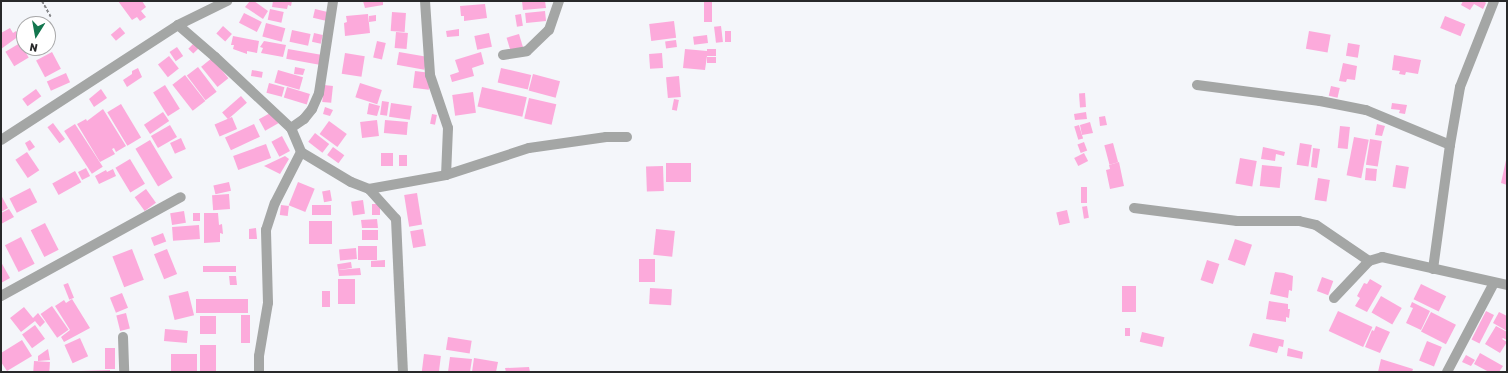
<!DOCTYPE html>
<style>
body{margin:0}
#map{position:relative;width:1508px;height:373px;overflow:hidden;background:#f4f6fa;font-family:Rubik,sans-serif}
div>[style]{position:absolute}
.building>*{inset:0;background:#fcaadb;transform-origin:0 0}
.path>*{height:2px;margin-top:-1px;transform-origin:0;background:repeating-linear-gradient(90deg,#87888b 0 3px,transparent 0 5px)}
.street>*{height:10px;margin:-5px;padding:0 5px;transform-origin:5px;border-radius:5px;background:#a4a6a5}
span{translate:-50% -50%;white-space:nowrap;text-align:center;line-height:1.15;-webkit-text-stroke:3px #fff;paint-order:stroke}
.frame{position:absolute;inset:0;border:2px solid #28292a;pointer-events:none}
.north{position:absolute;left:16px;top:16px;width:40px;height:40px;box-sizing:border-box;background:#fff;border:1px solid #a9a9aa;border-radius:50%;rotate:191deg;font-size:11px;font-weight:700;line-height:16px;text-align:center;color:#28292a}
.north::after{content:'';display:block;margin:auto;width:14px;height:18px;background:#13764e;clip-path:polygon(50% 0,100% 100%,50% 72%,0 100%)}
</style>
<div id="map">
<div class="building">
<i style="clip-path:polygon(118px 1px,142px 1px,146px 7px,141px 11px,146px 17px,140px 21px,137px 17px,132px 20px)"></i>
<i style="clip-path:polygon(250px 1px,254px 1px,268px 11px,263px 19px,245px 7px)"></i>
<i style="clip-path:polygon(273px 1px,292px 1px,291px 6px,288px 5px,287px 9px,272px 7px)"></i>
<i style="clip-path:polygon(363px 1px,383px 1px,383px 5px,365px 8px)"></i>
<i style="clip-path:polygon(522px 1px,545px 1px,546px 8px,523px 10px)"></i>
<i style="left:704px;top:1px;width:8px;height:21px"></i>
<i style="clip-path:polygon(1463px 1px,1484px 1px,1486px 3px,1483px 9px,1474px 4px,1470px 10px,1461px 5px)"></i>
<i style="clip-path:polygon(485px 4px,487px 18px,464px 21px,464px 16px,461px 16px,460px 6px)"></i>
<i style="left:270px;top:9px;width:14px;height:11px;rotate:12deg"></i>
<i style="left:315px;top:9px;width:13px;height:9px;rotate:13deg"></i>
<i style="left:545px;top:11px;width:10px;height:20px;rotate:84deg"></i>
<i style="left:392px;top:12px;width:14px;height:19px;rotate:4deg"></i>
<i style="left:244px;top:13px;width:20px;height:11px;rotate:27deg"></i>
<i style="clip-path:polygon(368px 14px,370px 33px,345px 36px,344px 23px,347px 22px,346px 16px)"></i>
<i style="left:521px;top:14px;width:12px;height:6px;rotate:81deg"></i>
<i style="clip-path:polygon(376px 15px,376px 21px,369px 22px,369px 16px)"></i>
<i style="left:1445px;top:16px;width:22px;height:13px;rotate:22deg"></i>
<i style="left:674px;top:21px;width:17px;height:25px;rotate:83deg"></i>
<i style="left:266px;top:23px;width:20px;height:14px;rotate:15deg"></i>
<i style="left:223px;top:26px;width:12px;height:10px;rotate:42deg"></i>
<i style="left:721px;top:26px;width:16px;height:7px;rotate:83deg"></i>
<i style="left:120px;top:27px;width:8px;height:12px;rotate:50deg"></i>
<i style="clip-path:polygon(10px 28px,13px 33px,16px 31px,19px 36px,1px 49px,1px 33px)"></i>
<i style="clip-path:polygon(459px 29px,459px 36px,447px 37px,446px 31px)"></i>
<i style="left:292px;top:30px;width:19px;height:12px;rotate:12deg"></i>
<i style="left:725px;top:31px;width:6px;height:11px"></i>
<i style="left:1309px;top:31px;width:22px;height:18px;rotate:10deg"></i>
<i style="left:396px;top:32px;width:12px;height:16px;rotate:5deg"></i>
<i style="left:314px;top:33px;width:9px;height:9px;rotate:13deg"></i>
<i style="left:489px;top:33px;width:14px;height:15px;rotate:78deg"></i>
<i style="left:519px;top:34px;width:14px;height:13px;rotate:73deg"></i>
<i style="left:707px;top:35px;width:8px;height:14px;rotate:83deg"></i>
<i style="clip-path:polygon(233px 36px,259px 41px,257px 53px,247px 51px,247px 54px,233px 49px,234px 45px,231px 45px)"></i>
<i style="left:676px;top:40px;width:7px;height:11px;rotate:82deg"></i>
<i style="clip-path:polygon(264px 41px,286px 45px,283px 57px,261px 53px,263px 48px,260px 47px)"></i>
<i style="left:377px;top:41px;width:9px;height:17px;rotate:13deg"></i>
<i style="left:20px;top:43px;width:17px;height:17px;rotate:59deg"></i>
<i style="left:194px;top:43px;width:7px;height:8px;rotate:45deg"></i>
<i style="left:1348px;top:43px;width:12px;height:13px;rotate:9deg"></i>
<i style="left:177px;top:47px;width:11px;height:9px;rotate:56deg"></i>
<i style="left:288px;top:49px;width:35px;height:10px;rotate:10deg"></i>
<i style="clip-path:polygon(685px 49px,707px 51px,707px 49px,716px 49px,716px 56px,707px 56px,705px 70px,683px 68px)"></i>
<i style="left:52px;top:52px;width:19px;height:18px;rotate:62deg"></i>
<i style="left:399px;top:52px;width:28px;height:13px;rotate:10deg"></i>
<i style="clip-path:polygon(481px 52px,484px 64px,472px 68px,474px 76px,452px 82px,450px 75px,459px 72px,455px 60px)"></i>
<i style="left:345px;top:53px;width:20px;height:21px;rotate:9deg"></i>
<i style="left:662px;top:53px;width:15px;height:13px;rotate:86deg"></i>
<i style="clip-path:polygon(1394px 55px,1421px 60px,1418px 74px,1406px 72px,1405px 75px,1399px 74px,1400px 71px,1392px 70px)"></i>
<i style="left:169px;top:56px;width:16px;height:14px;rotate:52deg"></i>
<i style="left:707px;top:57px;width:9px;height:6px"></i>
<i style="left:212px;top:58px;width:26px;height:14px;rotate:51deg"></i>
<i style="clip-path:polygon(1343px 63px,1357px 66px,1355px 80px,1347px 79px,1346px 82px,1339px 81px)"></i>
<i style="left:198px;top:67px;width:31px;height:14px;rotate:53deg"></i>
<i style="clip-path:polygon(295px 67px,305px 69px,303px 75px,294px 74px)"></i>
<i style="clip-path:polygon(138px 68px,142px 77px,127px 87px,123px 80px,132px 74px,132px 71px)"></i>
<i style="left:501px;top:68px;width:31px;height:15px;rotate:13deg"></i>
<i style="left:252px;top:70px;width:11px;height:6px;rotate:10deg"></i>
<i style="left:278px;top:70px;width:26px;height:13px;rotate:16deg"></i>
<i style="left:415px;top:71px;width:16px;height:17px;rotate:7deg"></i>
<i style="left:66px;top:73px;width:10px;height:21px;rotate:66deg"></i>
<i style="left:533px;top:74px;width:28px;height:17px;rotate:15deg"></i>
<i style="left:185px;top:75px;width:33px;height:16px;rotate:52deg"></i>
<i style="left:679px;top:76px;width:21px;height:13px;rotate:85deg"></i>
<i style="left:269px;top:83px;width:16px;height:10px;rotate:15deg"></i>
<i style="left:360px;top:83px;width:23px;height:15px;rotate:18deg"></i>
<i style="left:165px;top:85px;width:28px;height:14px;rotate:58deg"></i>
<i style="left:324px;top:85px;width:9px;height:17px;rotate:6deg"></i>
<i style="left:1331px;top:86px;width:9px;height:10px;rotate:13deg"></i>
<i style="left:287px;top:87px;width:24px;height:11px;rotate:17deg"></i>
<i style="left:482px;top:87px;width:46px;height:20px;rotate:13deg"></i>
<i style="left:36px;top:89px;width:9px;height:17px;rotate:54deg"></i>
<i style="clip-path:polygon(101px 89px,107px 98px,94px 107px,89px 99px)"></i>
<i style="left:473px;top:92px;width:21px;height:21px;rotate:82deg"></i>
<i style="left:1085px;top:93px;width:14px;height:6px;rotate:86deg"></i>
<i style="left:241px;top:96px;width:9px;height:25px;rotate:49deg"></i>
<i style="left:529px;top:98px;width:28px;height:21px;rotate:13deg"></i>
<i style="left:674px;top:99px;width:5px;height:11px;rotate:11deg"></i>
<i style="left:382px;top:101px;width:7px;height:14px;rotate:8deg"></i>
<i style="clip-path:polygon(369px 103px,380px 106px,377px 116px,367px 114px)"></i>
<i style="left:391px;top:103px;width:21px;height:14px;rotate:8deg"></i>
<i style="clip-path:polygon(1392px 103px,1407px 105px,1405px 114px,1399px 113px,1400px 110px,1391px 109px)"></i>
<i style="left:121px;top:104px;width:39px;height:16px;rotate:59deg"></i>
<i style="clip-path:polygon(325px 107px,333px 110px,330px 116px,323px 114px)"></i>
<i style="clip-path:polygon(103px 109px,126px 146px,116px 152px,114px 148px,112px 149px,115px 154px,100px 162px,77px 124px,86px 119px,87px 121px)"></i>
<i style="left:163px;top:112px;width:11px;height:23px;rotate:56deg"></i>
<i style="left:272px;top:112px;width:13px;height:15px;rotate:61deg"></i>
<i style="clip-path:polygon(1086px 112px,1087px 119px,1075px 120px,1074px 114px)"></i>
<i style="left:432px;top:114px;width:5px;height:10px;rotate:11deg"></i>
<i style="clip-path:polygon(1105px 116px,1107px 125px,1100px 126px,1099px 117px)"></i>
<i style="left:232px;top:117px;width:13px;height:19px;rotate:67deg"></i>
<i style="left:377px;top:120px;width:16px;height:17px;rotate:83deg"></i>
<i style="left:385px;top:120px;width:23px;height:13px;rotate:5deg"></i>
<i style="left:329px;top:121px;width:22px;height:16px;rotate:36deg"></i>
<i style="clip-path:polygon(1090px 122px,1093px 133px,1082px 135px,1080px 125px)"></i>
<i style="left:53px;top:123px;width:20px;height:7px;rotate:53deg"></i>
<i style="left:75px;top:124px;width:51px;height:13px;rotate:57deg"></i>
<i style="left:254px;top:124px;width:14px;height:32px;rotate:65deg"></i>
<i style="clip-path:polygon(1377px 124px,1385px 126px,1382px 136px,1375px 135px)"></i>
<i style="left:170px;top:125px;width:14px;height:22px;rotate:60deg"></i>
<i style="left:1079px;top:125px;width:14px;height:5px;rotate:73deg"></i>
<i style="left:1340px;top:126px;width:10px;height:22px;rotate:6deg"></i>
<i style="left:315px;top:133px;width:18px;height:11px;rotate:38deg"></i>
<i style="left:282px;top:136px;width:17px;height:12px;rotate:62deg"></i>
<i style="left:1354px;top:137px;width:15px;height:39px;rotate:11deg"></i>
<i style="left:181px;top:138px;width:12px;height:12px;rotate:66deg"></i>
<i style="left:1370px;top:139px;width:12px;height:26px;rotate:9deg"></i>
<i style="clip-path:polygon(30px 140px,35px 147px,29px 151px,25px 143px)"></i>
<i style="left:150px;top:140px;width:44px;height:17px;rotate:59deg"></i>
<i style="left:1084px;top:142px;width:9px;height:7px;rotate:69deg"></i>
<i style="left:1113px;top:143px;width:20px;height:9px;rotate:75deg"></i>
<i style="left:1300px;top:143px;width:12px;height:22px;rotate:9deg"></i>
<i style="left:266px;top:144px;width:15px;height:35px;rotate:70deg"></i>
<i style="left:333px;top:147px;width:14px;height:10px;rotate:36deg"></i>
<i style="clip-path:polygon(1263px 147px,1285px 152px,1284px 156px,1276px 154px,1275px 161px,1261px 159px)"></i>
<i style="clip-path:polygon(1313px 148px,1320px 149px,1317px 168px,1311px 167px)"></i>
<i style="left:27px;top:152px;width:22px;height:14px;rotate:56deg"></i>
<i style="left:381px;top:153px;width:12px;height:13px"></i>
<i style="left:1084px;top:153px;width:9px;height:11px;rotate:63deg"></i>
<i style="left:399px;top:155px;width:8px;height:11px"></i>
<i style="clip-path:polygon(285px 156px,289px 159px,280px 174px,264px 166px)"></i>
<i style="left:1240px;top:158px;width:17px;height:26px;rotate:10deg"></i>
<i style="left:130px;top:159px;width:29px;height:17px;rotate:59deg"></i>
<i style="clip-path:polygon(1506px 160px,1507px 160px,1507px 185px,1501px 183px)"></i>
<i style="clip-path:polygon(1119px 162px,1124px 186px,1110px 189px,1106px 170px,1110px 169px,1109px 165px)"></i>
<i style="left:666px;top:163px;width:25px;height:19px"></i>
<i style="left:1262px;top:165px;width:20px;height:21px;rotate:6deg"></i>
<i style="left:1396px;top:165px;width:13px;height:22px;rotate:9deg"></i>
<i style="left:663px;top:166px;width:25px;height:17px;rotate:88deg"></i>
<i style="left:86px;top:168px;width:9px;height:9px;rotate:63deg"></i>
<i style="left:1366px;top:168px;width:11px;height:12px;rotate:5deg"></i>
<i style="clip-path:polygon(113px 169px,116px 176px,99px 184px,95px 176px,106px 170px,107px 172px)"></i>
<i style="left:75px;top:171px;width:13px;height:26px;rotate:61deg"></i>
<i style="left:1318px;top:178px;width:12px;height:22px;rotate:9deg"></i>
<i style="left:229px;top:182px;width:9px;height:16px;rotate:77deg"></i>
<i style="left:298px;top:182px;width:18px;height:25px;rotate:22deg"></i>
<i style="left:1081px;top:187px;width:6px;height:16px"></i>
<i style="left:30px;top:188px;width:16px;height:23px;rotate:63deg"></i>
<i style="left:146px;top:189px;width:17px;height:14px;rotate:54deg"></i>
<i style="left:330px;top:190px;width:11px;height:8px;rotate:80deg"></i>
<i style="left:417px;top:193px;width:32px;height:13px;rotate:81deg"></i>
<i style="left:229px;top:194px;width:15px;height:17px;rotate:86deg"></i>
<i style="clip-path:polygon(1px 195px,8px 208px,1px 212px)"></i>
<i style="left:363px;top:200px;width:14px;height:12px;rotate:82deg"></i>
<i style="left:372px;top:204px;width:8px;height:11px"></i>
<i style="left:281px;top:205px;width:8px;height:10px;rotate:7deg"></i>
<i style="left:312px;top:205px;width:19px;height:10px"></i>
<i style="left:1087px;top:206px;width:12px;height:5px;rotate:81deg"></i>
<i style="clip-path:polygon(9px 209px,14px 217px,1px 224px,1px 213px)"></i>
<i style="left:1067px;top:210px;width:13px;height:11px;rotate:77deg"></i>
<i style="left:184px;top:211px;width:12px;height:14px;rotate:81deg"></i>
<i style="left:193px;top:213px;width:7px;height:8px"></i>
<i style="clip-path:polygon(204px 213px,218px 213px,219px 225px,222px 224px,223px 234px,220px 233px,220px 242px,204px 243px)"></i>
<i style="clip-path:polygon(377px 219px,378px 228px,362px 228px,361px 220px)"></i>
<i style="left:309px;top:221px;width:23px;height:23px"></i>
<i style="left:45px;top:223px;width:30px;height:16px;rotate:63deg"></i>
<i style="left:199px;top:225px;width:14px;height:27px;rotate:86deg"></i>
<i style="clip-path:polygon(256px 228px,257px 239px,249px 239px,249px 229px)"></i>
<i style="left:423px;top:229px;width:17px;height:13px;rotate:80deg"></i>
<i style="left:656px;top:229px;width:19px;height:26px;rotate:6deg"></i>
<i style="left:378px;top:230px;width:10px;height:16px;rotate:90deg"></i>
<i style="left:163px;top:233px;width:9px;height:13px;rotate:69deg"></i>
<i style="left:21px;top:237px;width:30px;height:18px;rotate:63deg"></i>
<i style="left:1235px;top:239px;width:18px;height:22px;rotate:19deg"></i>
<i style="left:377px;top:246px;width:14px;height:19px;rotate:90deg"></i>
<i style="left:356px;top:248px;width:11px;height:17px;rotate:85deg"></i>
<i style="left:132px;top:249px;width:33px;height:21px;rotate:69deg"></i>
<i style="left:167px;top:249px;width:27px;height:14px;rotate:68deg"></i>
<i style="left:639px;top:259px;width:16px;height:23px"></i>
<i style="clip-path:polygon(385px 260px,385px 267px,371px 267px,371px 261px)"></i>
<i style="left:1207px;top:260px;width:13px;height:21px;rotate:18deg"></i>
<i style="clip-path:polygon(1px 262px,10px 278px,1px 283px)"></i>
<i style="left:351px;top:262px;width:6px;height:14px;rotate:81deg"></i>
<i style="left:203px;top:266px;width:33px;height:6px"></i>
<i style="clip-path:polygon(360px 268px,361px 275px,339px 276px,338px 270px)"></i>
<i style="clip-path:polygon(1275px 272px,1284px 273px,1293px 276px,1292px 291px,1289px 290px,1288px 298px,1270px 294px)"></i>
<i style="clip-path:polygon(229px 276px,236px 276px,237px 285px,230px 285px)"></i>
<i style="left:1322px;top:277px;width:12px;height:15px;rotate:20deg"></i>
<i style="left:338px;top:279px;width:17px;height:25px"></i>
<i style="clip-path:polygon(1370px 279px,1382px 286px,1367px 312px,1355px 306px,1360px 298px,1357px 296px,1364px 283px,1367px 284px)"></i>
<i style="left:68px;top:283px;width:16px;height:5px;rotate:68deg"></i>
<i style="left:1421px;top:284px;width:28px;height:17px;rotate:26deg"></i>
<i style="left:1122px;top:286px;width:14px;height:26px"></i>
<i style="left:650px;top:288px;width:22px;height:16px;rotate:3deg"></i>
<i style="left:188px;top:291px;width:25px;height:20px;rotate:76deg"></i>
<i style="left:322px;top:291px;width:8px;height:16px"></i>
<i style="left:122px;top:293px;width:16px;height:13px;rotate:68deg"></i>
<i style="left:1381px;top:296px;width:24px;height:19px;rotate:30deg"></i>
<i style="clip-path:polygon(72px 299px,90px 328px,64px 342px,61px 337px,70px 330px,55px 306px,64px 300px,66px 303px)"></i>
<i style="left:196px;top:299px;width:52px;height:14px"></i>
<i style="clip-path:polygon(1269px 301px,1288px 304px,1288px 309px,1290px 309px,1289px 318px,1286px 317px,1286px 322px,1266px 319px)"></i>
<i style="clip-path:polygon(1412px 302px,1430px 311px,1421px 330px,1406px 323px,1413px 308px,1410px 307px)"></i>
<i style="left:52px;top:306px;width:29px;height:14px;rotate:55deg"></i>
<i style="clip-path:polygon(24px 307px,33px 318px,38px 313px,45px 322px,40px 327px,35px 321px,21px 332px,10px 318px)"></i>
<i style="left:1338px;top:311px;width:38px;height:22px;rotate:25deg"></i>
<i style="left:1486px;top:311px;width:9px;height:32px;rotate:27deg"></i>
<i style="left:1431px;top:312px;width:28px;height:22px;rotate:27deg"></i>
<i style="clip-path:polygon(1499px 312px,1507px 316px,1507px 331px,1493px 323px)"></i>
<i style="left:126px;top:313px;width:16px;height:10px;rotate:76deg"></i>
<i style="left:241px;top:315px;width:9px;height:28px"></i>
<i style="left:200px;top:316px;width:16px;height:18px"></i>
<i style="left:35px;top:325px;width:17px;height:16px;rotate:54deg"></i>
<i style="clip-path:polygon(1376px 326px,1390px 332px,1380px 353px,1365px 347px,1372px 330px,1374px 331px)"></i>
<i style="clip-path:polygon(1496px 326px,1507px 332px,1507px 340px,1503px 338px,1502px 339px,1507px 342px,1500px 353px,1485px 344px)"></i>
<i style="left:1125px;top:328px;width:5px;height:8px"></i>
<i style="left:165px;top:329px;width:23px;height:12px;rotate:5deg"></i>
<i style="left:1142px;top:332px;width:23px;height:10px;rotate:13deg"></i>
<i style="clip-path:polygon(1253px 333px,1284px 340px,1283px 347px,1279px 346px,1277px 353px,1249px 346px)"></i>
<i style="left:448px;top:337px;width:24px;height:13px;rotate:9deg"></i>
<i style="left:80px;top:338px;width:20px;height:17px;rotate:66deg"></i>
<i style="clip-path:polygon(22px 340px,32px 356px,7px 371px,1px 362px,1px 353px)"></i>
<i style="left:1427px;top:341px;width:16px;height:21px;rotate:22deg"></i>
<i style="left:200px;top:345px;width:16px;height:27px"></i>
<i style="left:105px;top:348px;width:10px;height:21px"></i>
<i style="clip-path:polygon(1288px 348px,1303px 352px,1302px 359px,1287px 356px)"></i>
<i style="clip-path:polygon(48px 349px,50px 360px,38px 361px,38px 356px)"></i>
<i style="clip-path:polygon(1480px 353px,1503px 366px,1499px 372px,1489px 372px,1474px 364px)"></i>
<i style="left:171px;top:354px;width:26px;height:17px"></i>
<i style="left:424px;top:354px;width:17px;height:18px;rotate:7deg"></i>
<i style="clip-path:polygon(1466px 355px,1475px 360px,1471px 366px,1462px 362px)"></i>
<i style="clip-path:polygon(450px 357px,472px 359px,470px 372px,448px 372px)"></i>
<i style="clip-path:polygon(474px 358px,498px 362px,496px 372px,472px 372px)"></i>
<i style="clip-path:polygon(1381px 359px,1413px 369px,1412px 372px,1378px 372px)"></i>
<i style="left:34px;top:361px;width:16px;height:11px;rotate:4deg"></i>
<i style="clip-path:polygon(529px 367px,530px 372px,506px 372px,505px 368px)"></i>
<i style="clip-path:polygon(110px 370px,110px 372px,81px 372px,81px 371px)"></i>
</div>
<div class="path">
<i style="left:42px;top:1px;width:18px;rotate:61deg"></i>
</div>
<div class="street">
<i style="left:425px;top:1px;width:74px;rotate:86.1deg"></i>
<i style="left:430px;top:75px;width:56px;rotate:71.2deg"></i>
<i style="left:448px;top:128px;width:47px;rotate:92.4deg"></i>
<i style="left:178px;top:25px;width:49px;rotate:40.9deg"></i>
<i style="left:215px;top:57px;width:104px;rotate:43.1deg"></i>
<i style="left:291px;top:128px;width:26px;rotate:67deg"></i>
<i style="left:301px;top:152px;width:58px;rotate:31deg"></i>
<i style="left:351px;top:182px;width:19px;rotate:21deg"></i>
<i style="left:369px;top:189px;width:40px;rotate:48deg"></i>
<i style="left:396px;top:219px;width:153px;rotate:87.4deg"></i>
<i style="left:503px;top:55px;width:24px;rotate:-9deg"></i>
<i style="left:527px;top:51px;width:30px;rotate:-44deg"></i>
<i style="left:549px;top:30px;width:31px;rotate:-71deg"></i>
<i style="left:1197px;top:85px;width:124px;rotate:7.4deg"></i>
<i style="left:1320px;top:101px;width:47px;rotate:11.1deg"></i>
<i style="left:1366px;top:110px;width:91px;rotate:22.6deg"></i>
<i style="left:291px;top:128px;width:16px;rotate:-35deg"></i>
<i style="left:304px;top:119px;width:13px;rotate:-51deg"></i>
<i style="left:312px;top:109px;width:17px;rotate:-66deg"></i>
<i style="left:319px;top:93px;width:93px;rotate:-81.3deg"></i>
<i style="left:1px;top:140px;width:211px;rotate:-33deg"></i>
<i style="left:178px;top:25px;width:55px;rotate:-26.1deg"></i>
<i style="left:369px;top:189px;width:78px;rotate:-10.3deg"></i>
<i style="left:446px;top:175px;width:87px;rotate:-18deg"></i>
<i style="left:529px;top:148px;width:78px;rotate:-8.1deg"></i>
<i style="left:606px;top:137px;width:21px"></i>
<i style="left:1134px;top:208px;width:104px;rotate:7.2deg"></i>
<i style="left:1237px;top:221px;width:62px"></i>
<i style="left:1299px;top:221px;width:17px;rotate:13deg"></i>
<i style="left:1316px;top:225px;width:64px;rotate:34.2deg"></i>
<i style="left:1433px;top:269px;width:125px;rotate:-82.2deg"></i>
<i style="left:1450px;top:145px;width:59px;rotate:-80.2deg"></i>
<i style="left:1460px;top:87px;width:92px;rotate:-68.4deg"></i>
<i style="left:1px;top:296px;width:205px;rotate:-28.8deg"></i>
<i style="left:1334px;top:298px;width:51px;rotate:-46.6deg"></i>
<i style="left:1369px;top:261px;width:14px;rotate:-17deg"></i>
<i style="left:1382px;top:257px;width:128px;rotate:12.6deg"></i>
<i style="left:123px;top:337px;width:35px;rotate:88deg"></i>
<i style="left:259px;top:372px;width:16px;rotate:-90deg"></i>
<i style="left:259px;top:356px;width:54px;rotate:-80.4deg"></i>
<i style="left:268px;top:303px;width:73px;rotate:-91.6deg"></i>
<i style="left:266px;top:230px;width:28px;rotate:-72deg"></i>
<i style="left:275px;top:203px;width:57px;rotate:-63deg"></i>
<i style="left:1447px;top:372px;width:101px;rotate:-62.2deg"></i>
</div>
<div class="frame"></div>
<div class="north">N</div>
</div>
